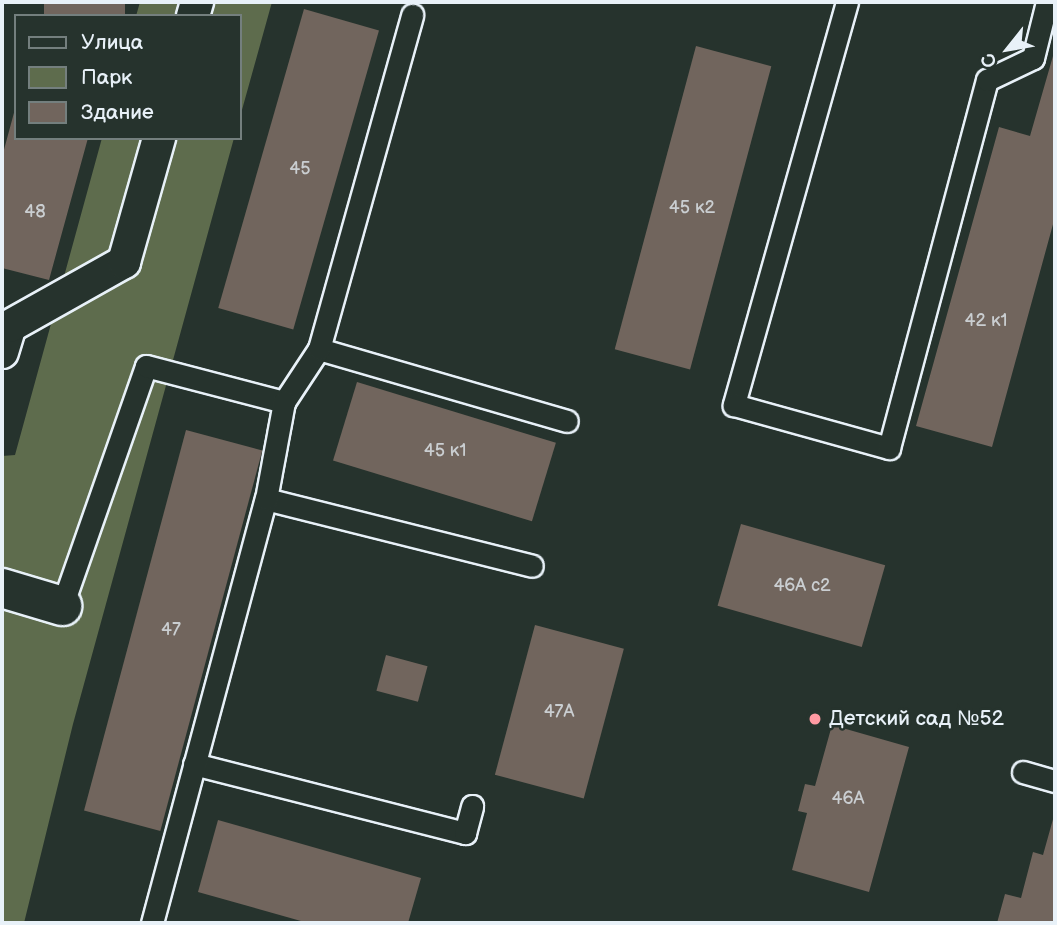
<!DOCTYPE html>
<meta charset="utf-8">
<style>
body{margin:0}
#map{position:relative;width:1057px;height:925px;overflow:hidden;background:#26332d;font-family:"Balsamiq Sans",sans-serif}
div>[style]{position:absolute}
.green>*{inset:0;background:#5e6c4d}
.building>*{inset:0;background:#71655d;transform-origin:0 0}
.roads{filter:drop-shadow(2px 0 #e8f1f8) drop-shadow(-2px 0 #e8f1f8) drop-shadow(0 2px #e8f1f8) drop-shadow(0 -2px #e8f1f8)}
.service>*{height:21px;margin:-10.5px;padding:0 10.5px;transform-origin:10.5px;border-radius:10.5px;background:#26332d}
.pedestrian>*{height:32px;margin:-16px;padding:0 16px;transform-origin:16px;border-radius:16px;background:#26332d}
.minor>*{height:38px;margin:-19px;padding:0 19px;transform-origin:19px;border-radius:19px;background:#26332d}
.dots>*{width:19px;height:19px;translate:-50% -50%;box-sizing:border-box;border:4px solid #26332d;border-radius:50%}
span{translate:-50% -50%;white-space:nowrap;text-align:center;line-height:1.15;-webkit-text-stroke:5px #26332d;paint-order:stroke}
.number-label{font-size:18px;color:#caced1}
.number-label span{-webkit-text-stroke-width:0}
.poi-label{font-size:21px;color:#e8f1f8}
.left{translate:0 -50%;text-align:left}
.frame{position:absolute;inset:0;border:4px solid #e8f1f8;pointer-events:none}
.legend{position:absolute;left:14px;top:14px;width:228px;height:126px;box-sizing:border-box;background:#26332d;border:2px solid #747f7e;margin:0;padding:9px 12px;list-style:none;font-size:21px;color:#e8f1f8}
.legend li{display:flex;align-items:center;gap:14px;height:35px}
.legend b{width:35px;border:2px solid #747f7e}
.north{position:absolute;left:973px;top:14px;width:70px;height:70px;-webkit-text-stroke:5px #26332d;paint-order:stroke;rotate:239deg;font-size:19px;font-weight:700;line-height:28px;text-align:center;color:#e8f1f8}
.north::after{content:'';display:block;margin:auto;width:24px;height:32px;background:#e8f1f8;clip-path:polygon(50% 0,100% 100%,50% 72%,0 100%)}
</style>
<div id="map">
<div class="green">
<i style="clip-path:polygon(140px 2px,272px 2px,240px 117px,240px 16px,136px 16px)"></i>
<i style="clip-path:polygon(102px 138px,234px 138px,73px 724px,24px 923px,2px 923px,2px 456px,15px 455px)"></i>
</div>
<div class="building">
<i style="left:44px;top:2px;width:81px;height:15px"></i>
<i style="left:304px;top:9px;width:78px;height:311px;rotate:16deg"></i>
<i style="left:696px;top:46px;width:78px;height:314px;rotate:15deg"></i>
<i style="clip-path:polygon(1055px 49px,1055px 217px,992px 447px,916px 426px,999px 127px,1030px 136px)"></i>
<i style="clip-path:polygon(15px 109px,16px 138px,88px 138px,49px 280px,2px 268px,2px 157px)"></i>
<i style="left:357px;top:382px;width:208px;height:82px;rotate:17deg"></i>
<i style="left:186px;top:430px;width:79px;height:394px;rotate:15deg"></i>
<i style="left:741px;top:524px;width:150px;height:85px;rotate:16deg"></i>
<i style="left:535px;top:625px;width:92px;height:155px;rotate:15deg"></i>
<i style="left:386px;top:655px;width:43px;height:37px;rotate:15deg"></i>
<i style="clip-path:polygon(832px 725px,909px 747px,869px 892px,792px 870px,807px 813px,798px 811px,805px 784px,815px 786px)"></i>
<i style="clip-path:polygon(1055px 812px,1055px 923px,997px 923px,1005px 894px,1021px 898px,1033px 852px,1043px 855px)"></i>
<i style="clip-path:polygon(218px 820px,421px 878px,408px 923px,308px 923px,198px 892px)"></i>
</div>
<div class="roads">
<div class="service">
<i style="left:847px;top:2px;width:419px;rotate:105.7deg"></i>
<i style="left:734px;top:405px;width:161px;rotate:15.5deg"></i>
<i style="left:889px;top:448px;width:381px;rotate:-75.1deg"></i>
<i style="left:987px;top:80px;width:51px;rotate:-25.6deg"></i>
<i style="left:1033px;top:58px;width:58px;rotate:-76deg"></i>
<i style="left:319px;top:349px;width:258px;rotate:16.2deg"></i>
<i style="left:266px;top:499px;width:274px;rotate:14.1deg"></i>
<i style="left:62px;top:606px;width:254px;rotate:-70.7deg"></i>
<i style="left:146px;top:366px;width:143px;rotate:14.6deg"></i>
<i style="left:284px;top:402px;width:64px;rotate:-56.6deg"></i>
<i style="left:319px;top:349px;width:347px;rotate:-74.4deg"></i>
<i style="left:194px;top:764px;width:280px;rotate:14.3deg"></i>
<i style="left:465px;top:833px;width:28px;rotate:-75deg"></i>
<i style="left:1023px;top:772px;width:33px;rotate:16deg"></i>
<i style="left:152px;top:923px;width:439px;rotate:-75deg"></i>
<i style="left:266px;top:499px;width:99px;rotate:-79.5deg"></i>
</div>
<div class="pedestrian">
<i style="left:193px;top:16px;width:15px;rotate:-74deg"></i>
<i style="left:2px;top:352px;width:27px;rotate:-73deg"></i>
<i style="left:10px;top:326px;width:131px;rotate:-29.3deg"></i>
<i style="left:124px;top:262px;width:129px;rotate:-74.2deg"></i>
</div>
<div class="minor">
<i style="left:2px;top:588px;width:63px;rotate:16.7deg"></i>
</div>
</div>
<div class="dots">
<i style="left:815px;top:719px;background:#ff9aa2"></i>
</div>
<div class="number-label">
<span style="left:300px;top:169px">45</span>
<span style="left:692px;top:208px">45 к2</span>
<span style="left:35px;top:212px">48</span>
<span style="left:986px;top:321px">42 к1</span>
<span style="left:445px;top:451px">45 к1</span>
<span style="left:802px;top:586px">46А с2</span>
<span style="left:171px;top:630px">47</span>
<span style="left:559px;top:712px">47А</span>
<span style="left:848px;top:799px">46А</span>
</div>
<div class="poi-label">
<span class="left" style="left:829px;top:719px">Детский сад №52</span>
</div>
<div class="frame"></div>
<ul class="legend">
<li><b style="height:9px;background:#26332d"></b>Улица</li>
<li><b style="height:19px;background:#5e6c4d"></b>Парк</li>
<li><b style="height:19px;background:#71655d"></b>Здание</li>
</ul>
<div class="north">С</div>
</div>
